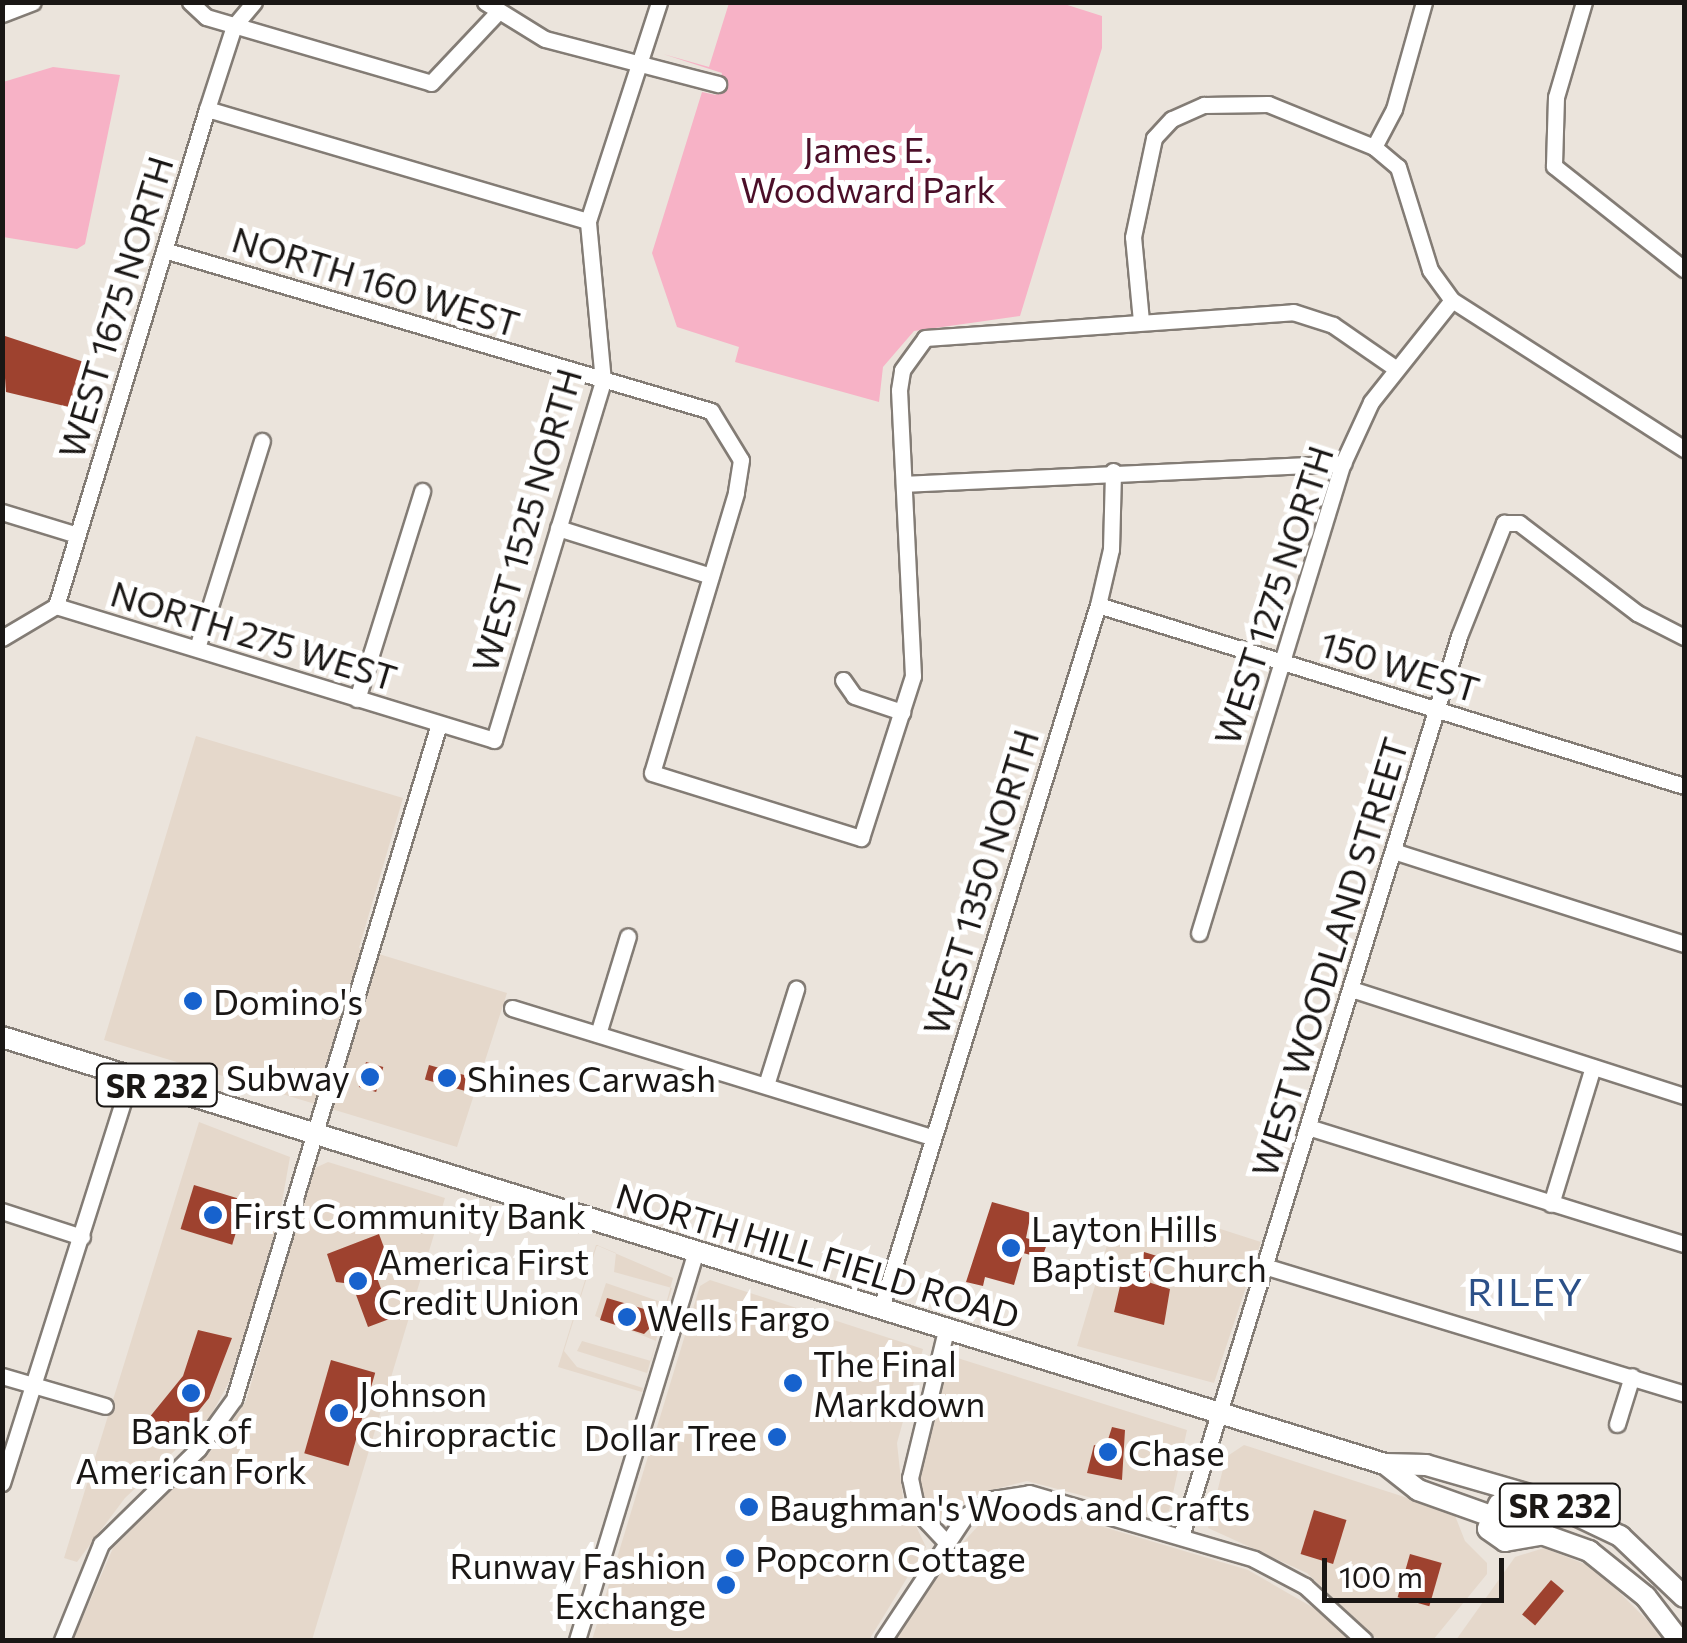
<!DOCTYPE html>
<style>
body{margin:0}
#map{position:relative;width:1687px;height:1643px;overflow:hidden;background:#ebe4dc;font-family:Commissioner,sans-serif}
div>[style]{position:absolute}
.built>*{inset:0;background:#e5d8cb}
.green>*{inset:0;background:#f7b2c6}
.building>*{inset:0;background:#9e422f;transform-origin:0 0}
.roads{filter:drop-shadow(2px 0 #837c75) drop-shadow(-2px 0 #837c75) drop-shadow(0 2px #837c75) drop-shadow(0 -2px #837c75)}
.minor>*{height:15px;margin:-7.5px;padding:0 7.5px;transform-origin:7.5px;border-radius:7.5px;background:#fff}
.major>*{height:20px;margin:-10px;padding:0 10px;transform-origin:10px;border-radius:10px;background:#fff}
.dots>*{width:28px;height:28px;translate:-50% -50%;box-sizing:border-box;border:5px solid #fff;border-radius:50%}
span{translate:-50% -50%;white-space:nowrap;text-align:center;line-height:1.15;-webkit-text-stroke:10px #fff;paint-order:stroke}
.shield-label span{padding:2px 8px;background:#fff;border:2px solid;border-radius:8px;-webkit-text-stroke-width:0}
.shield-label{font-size:32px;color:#1a1715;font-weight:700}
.park-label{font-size:35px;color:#4b0e28}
.street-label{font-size:35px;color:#1a1715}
.poi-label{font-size:35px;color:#1a1715}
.left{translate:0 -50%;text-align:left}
.right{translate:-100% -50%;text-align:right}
.neighbourhood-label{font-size:38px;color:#2c5087;letter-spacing:2.5px}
.frame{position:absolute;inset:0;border:5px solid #1a1715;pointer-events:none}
.scale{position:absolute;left:1322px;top:1558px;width:182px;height:45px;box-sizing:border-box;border:5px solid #1a1715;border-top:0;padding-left:12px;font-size:30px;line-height:35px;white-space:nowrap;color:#1a1715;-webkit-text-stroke:8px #fff;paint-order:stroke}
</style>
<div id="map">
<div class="built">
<i style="clip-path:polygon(196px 736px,403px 798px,359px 948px,507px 993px,457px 1147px,104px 1040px)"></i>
<i style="clip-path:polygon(199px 1122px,290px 1157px,275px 1241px,234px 1373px,210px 1417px,125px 1498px,77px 1562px,64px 1558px)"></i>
<i style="clip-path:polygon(328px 1162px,445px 1198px,312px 1640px,73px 1640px,113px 1548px,215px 1447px,246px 1401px,313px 1169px)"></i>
<i style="clip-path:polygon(1114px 1222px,1197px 1247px,1205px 1224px,1261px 1242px,1214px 1383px,1077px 1346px)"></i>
<i style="clip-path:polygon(evenodd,596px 1245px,673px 1278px,642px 1392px,558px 1367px,596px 1245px,597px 1245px,616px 1253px,614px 1272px,672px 1288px,667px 1304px,606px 1283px,595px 1316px,656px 1341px,651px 1361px,582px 1341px,577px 1351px,647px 1373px,643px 1388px,577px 1367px,564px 1351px,597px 1245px)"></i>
<i style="clip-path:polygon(710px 1280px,923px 1349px,897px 1443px,903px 1499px,926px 1547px,869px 1640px,592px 1640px,700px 1286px)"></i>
<i style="clip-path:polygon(951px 1356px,1187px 1430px,1169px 1511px,1157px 1515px,1027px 1481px,980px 1493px,937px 1521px,917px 1491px,917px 1457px)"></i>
<i style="clip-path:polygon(1244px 1445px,1454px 1513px,1465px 1541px,1487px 1563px,1487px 1574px,1433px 1640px,1378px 1640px,1307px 1573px,1208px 1528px,1226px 1457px)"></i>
<i style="clip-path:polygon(1033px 1506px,1248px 1570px,1319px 1611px,1348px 1640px,895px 1640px,944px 1563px,990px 1513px)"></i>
<i style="clip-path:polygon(1544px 1548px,1595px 1568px,1667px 1640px,1456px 1640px,1515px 1557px)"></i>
</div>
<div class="green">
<i style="clip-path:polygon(1058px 2px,1102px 16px,1102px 48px,1020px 316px,914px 331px,883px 367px,879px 402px,735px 362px,739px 347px,677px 327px,652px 253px,702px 92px,716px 95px,722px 73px,663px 54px,709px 67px,729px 3px)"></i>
<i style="clip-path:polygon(53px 67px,120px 75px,85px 244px,77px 249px,3px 237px,3px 82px)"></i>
</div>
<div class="building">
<i style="clip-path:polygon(2px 335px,87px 363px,73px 408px,6px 392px)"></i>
<i style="left:366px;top:1062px;width:18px;height:26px;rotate:16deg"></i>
<i style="left:429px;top:1065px;width:43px;height:15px;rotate:16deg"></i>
<i style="left:194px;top:1185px;width:54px;height:46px;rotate:17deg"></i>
<i style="clip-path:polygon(992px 1202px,1031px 1213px,1026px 1238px,1047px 1244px,1042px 1258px,1023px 1253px,1014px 1285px,985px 1277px,983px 1286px,966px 1282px)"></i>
<i style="clip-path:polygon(379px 1234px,393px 1272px,377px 1278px,392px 1318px,368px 1327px,352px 1284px,336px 1282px,327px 1254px)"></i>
<i style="clip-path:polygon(1144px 1252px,1157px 1256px,1148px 1282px,1170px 1289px,1164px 1325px,1114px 1312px,1120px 1286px,1135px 1280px)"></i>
<i style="clip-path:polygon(607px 1298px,651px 1311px,649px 1329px,644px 1334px,600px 1320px)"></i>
<i style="clip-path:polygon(198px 1330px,232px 1338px,209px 1398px,168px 1449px,144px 1424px,183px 1376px)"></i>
<i style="left:331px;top:1360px;width:46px;height:97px;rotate:16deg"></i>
<i style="clip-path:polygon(1112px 1427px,1125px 1430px,1122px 1480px,1087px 1473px,1094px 1445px,1105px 1449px)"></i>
<i style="left:1314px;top:1510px;width:34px;height:46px;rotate:17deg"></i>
<i style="left:1410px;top:1554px;width:33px;height:45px;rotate:16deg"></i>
<i style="left:1551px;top:1580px;width:17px;height:45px;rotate:40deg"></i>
</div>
<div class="roads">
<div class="minor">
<i style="left:190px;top:2px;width:22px;rotate:43deg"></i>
<i style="left:206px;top:17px;width:234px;rotate:16.3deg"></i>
<i style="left:431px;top:83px;width:96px;rotate:-46.7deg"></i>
<i style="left:485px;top:2px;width:70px;rotate:31.7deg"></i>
<i style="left:545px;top:39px;width:179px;rotate:14.6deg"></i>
<i style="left:1584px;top:2px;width:99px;rotate:106.4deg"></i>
<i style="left:1556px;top:97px;width:69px;rotate:91.7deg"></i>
<i style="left:1554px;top:166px;width:166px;rotate:38.4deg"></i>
<i style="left:2px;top:14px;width:33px;rotate:-21deg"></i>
<i style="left:207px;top:109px;width:397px;rotate:16.4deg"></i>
<i style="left:1374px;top:147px;width:43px;rotate:-62.2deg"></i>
<i style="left:1394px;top:109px;width:111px;rotate:-74.3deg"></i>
<i style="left:164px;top:250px;width:570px;rotate:16.4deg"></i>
<i style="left:711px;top:411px;width:57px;rotate:58.5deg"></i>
<i style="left:741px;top:460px;width:33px;rotate:99deg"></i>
<i style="left:736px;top:493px;width:292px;rotate:106.7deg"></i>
<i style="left:652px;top:773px;width:219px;rotate:17.3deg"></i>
<i style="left:861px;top:838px;width:170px;rotate:-72.2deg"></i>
<i style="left:913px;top:676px;width:286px;rotate:-92.8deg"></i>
<i style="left:899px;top:390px;width:20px;rotate:-81deg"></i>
<i style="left:902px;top:370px;width:39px;rotate:-54deg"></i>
<i style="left:925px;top:338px;width:369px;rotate:-4deg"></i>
<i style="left:1293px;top:312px;width:42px;rotate:18deg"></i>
<i style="left:1333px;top:325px;width:75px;rotate:34.7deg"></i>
<i style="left:1141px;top:321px;width:84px;rotate:-95.4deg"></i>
<i style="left:1133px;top:237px;width:101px;rotate:-78deg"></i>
<i style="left:1154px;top:138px;width:26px;rotate:-47deg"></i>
<i style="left:1172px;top:119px;width:35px;rotate:-24deg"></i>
<i style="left:1204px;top:105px;width:64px;rotate:-0.9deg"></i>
<i style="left:1268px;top:104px;width:114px;rotate:22.1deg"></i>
<i style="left:1374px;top:147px;width:31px;rotate:40deg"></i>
<i style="left:1398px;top:167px;width:108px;rotate:72.7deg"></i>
<i style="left:1430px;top:270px;width:37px;rotate:54deg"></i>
<i style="left:1452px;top:300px;width:276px;rotate:32.7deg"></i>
<i style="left:904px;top:484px;width:440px;rotate:-2.7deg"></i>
<i style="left:2px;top:512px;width:78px;rotate:17deg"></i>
<i style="left:558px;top:528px;width:160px;rotate:17.4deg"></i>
<i style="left:1098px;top:605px;width:613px;rotate:17.16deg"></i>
<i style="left:56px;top:606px;width:519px;rotate:-73.1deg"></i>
<i style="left:207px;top:109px;width:87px;rotate:-72deg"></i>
<i style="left:234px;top:26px;width:31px;rotate:-50deg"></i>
<i style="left:2px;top:638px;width:63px;rotate:-30.7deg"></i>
<i style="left:56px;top:606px;width:458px;rotate:17deg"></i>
<i style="left:494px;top:740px;width:375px;rotate:-73.1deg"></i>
<i style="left:603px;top:381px;width:161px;rotate:-95.4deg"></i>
<i style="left:588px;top:221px;width:230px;rotate:-72deg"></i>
<i style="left:197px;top:648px;width:217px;rotate:-72.6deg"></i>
<i style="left:843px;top:680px;width:19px;rotate:55deg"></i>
<i style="left:854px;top:696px;width:51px;rotate:18.4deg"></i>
<i style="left:357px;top:699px;width:218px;rotate:-72.6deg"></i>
<i style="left:1393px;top:851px;width:305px;rotate:17.7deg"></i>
<i style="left:1199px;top:933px;width:492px;rotate:-73deg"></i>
<i style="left:1343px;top:463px;width:67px;rotate:-65.3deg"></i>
<i style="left:1371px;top:402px;width:130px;rotate:-51.5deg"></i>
<i style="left:1351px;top:989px;width:350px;rotate:17.8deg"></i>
<i style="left:512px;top:1008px;width:439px;rotate:17.1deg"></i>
<i style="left:598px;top:1034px;width:102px;rotate:-73deg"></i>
<i style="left:766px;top:1085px;width:101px;rotate:-72.6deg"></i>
<i style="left:1308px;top:1127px;width:394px;rotate:17.3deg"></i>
<i style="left:1551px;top:1204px;width:143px;rotate:-73deg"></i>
<i style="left:2px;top:1211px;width:84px;rotate:18deg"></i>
<i style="left:1264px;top:1266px;width:439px;rotate:16.9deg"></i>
<i style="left:881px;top:1308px;width:736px;rotate:-72.85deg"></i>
<i style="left:1098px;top:605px;width:57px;rotate:-76.9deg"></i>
<i style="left:1111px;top:549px;width:78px;rotate:-88.5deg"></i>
<i style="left:2px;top:1376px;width:107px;rotate:16.2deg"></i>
<i style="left:1617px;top:1424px;width:50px;rotate:-72.6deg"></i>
<i style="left:2px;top:1483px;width:426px;rotate:-72.4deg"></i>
<i style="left:1181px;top:1536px;width:942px;rotate:-72.83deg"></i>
<i style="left:1459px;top:636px;width:122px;rotate:-68.3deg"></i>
<i style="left:1504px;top:523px;width:15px"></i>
<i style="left:1519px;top:523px;width:148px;rotate:37.3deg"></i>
<i style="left:1637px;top:613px;width:53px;rotate:27.1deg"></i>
<i style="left:945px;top:1541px;width:41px;rotate:-133deg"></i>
<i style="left:917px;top:1511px;width:34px;rotate:-102deg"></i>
<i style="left:910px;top:1478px;width:152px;rotate:-76.3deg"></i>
<i style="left:62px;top:1640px;width:104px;rotate:-67.9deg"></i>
<i style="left:101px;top:1544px;width:136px;rotate:-44.4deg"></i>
<i style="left:198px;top:1449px;width:62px;rotate:-54.2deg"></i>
<i style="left:234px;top:1399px;width:705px;rotate:-73.11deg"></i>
<i style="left:577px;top:1640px;width:407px;rotate:-73deg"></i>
<i style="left:883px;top:1640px;width:149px;rotate:-56.5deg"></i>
<i style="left:965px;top:1516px;width:33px;rotate:-31deg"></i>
<i style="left:993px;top:1499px;width:36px;rotate:-9deg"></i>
<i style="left:1029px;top:1493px;width:234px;rotate:16.3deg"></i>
<i style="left:1254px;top:1559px;width:58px;rotate:27.9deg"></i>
<i style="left:1305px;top:1586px;width:80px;rotate:42.5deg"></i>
</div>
<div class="major">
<i style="left:2px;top:1037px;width:1447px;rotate:17.16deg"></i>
<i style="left:1385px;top:1464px;width:41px;rotate:1.4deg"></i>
<i style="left:1426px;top:1465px;width:119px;rotate:16.1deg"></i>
<i style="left:1540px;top:1498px;width:89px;rotate:25.4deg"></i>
<i style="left:1620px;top:1536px;width:88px;rotate:43.6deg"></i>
<i style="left:1385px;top:1464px;width:42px;rotate:38.2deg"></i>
<i style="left:1418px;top:1490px;width:182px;rotate:19.6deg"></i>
<i style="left:1589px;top:1551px;width:73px;rotate:38.9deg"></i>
<i style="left:1646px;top:1597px;width:54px;rotate:52.5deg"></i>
<i style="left:1535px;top:1510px;width:36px;rotate:-171deg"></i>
<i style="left:1499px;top:1504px;width:27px;rotate:114deg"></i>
<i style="left:1488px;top:1529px;width:21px;rotate:35deg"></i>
<i style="left:1505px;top:1541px;width:41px;rotate:-9.9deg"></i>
</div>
</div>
<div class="dots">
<i style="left:193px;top:1001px;background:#1762cd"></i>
<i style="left:370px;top:1077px;background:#1762cd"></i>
<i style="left:447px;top:1078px;background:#1762cd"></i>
<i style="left:213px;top:1215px;background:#1762cd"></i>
<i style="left:1011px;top:1248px;background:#1762cd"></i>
<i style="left:358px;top:1281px;background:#1762cd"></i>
<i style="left:627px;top:1317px;background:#1762cd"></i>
<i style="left:793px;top:1383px;background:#1762cd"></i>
<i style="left:191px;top:1393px;background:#1762cd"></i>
<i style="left:339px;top:1413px;background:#1762cd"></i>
<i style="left:777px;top:1437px;background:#1762cd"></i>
<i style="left:1108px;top:1452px;background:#1762cd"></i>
<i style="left:749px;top:1507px;background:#1762cd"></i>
<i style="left:735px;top:1558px;background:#1762cd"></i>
<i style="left:726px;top:1585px;background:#1762cd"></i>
</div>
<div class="shield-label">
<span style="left:157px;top:1085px">SR 232</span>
<span style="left:1560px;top:1505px">SR 232</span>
</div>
<div class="park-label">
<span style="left:868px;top:169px">James E.<br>Woodward Park</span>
</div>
<div class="street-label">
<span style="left:376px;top:281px;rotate:17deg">NORTH 160 WEST</span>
<span style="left:115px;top:307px;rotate:-73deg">WEST 1675 NORTH</span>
<span style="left:526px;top:520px;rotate:-74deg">WEST 1525 NORTH</span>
<span style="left:1273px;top:595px;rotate:-72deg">WEST 1275 NORTH</span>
<span style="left:254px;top:635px;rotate:17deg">NORTH 275 WEST</span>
<span style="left:1400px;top:666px;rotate:17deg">150 WEST</span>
<span style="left:980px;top:882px;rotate:-73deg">WEST 1350 NORTH</span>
<span style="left:1329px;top:957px;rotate:-73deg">WEST WOODLAND STREET</span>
<span style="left:818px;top:1255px;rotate:17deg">NORTH HILL FIELD ROAD</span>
</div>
<div class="poi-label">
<span class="left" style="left:213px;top:1001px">Domino's</span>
<span class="right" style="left:350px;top:1077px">Subway</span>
<span class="left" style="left:467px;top:1078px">Shines Carwash</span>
<span class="left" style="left:233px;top:1215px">First Community Bank</span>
<span class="left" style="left:1031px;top:1248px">Layton Hills<br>Baptist Church</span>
<span class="left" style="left:378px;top:1281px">America First<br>Credit Union</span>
<span class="left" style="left:647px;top:1317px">Wells Fargo</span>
<span class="left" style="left:813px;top:1383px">The Final<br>Markdown</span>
<span class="left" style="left:359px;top:1413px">Johnson<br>Chiropractic</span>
<span style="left:191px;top:1450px">Bank of<br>American Fork</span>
<span class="right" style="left:757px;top:1437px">Dollar Tree</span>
<span class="left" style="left:1128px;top:1452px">Chase</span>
<span class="left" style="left:769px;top:1507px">Baughman's Woods and Crafts</span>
<span class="left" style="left:755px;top:1558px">Popcorn Cottage</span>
<span class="right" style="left:706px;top:1585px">Runway Fashion<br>Exchange</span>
</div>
<div class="neighbourhood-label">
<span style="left:1526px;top:1291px">RILEY</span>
</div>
<div class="frame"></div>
<div class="scale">100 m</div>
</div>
